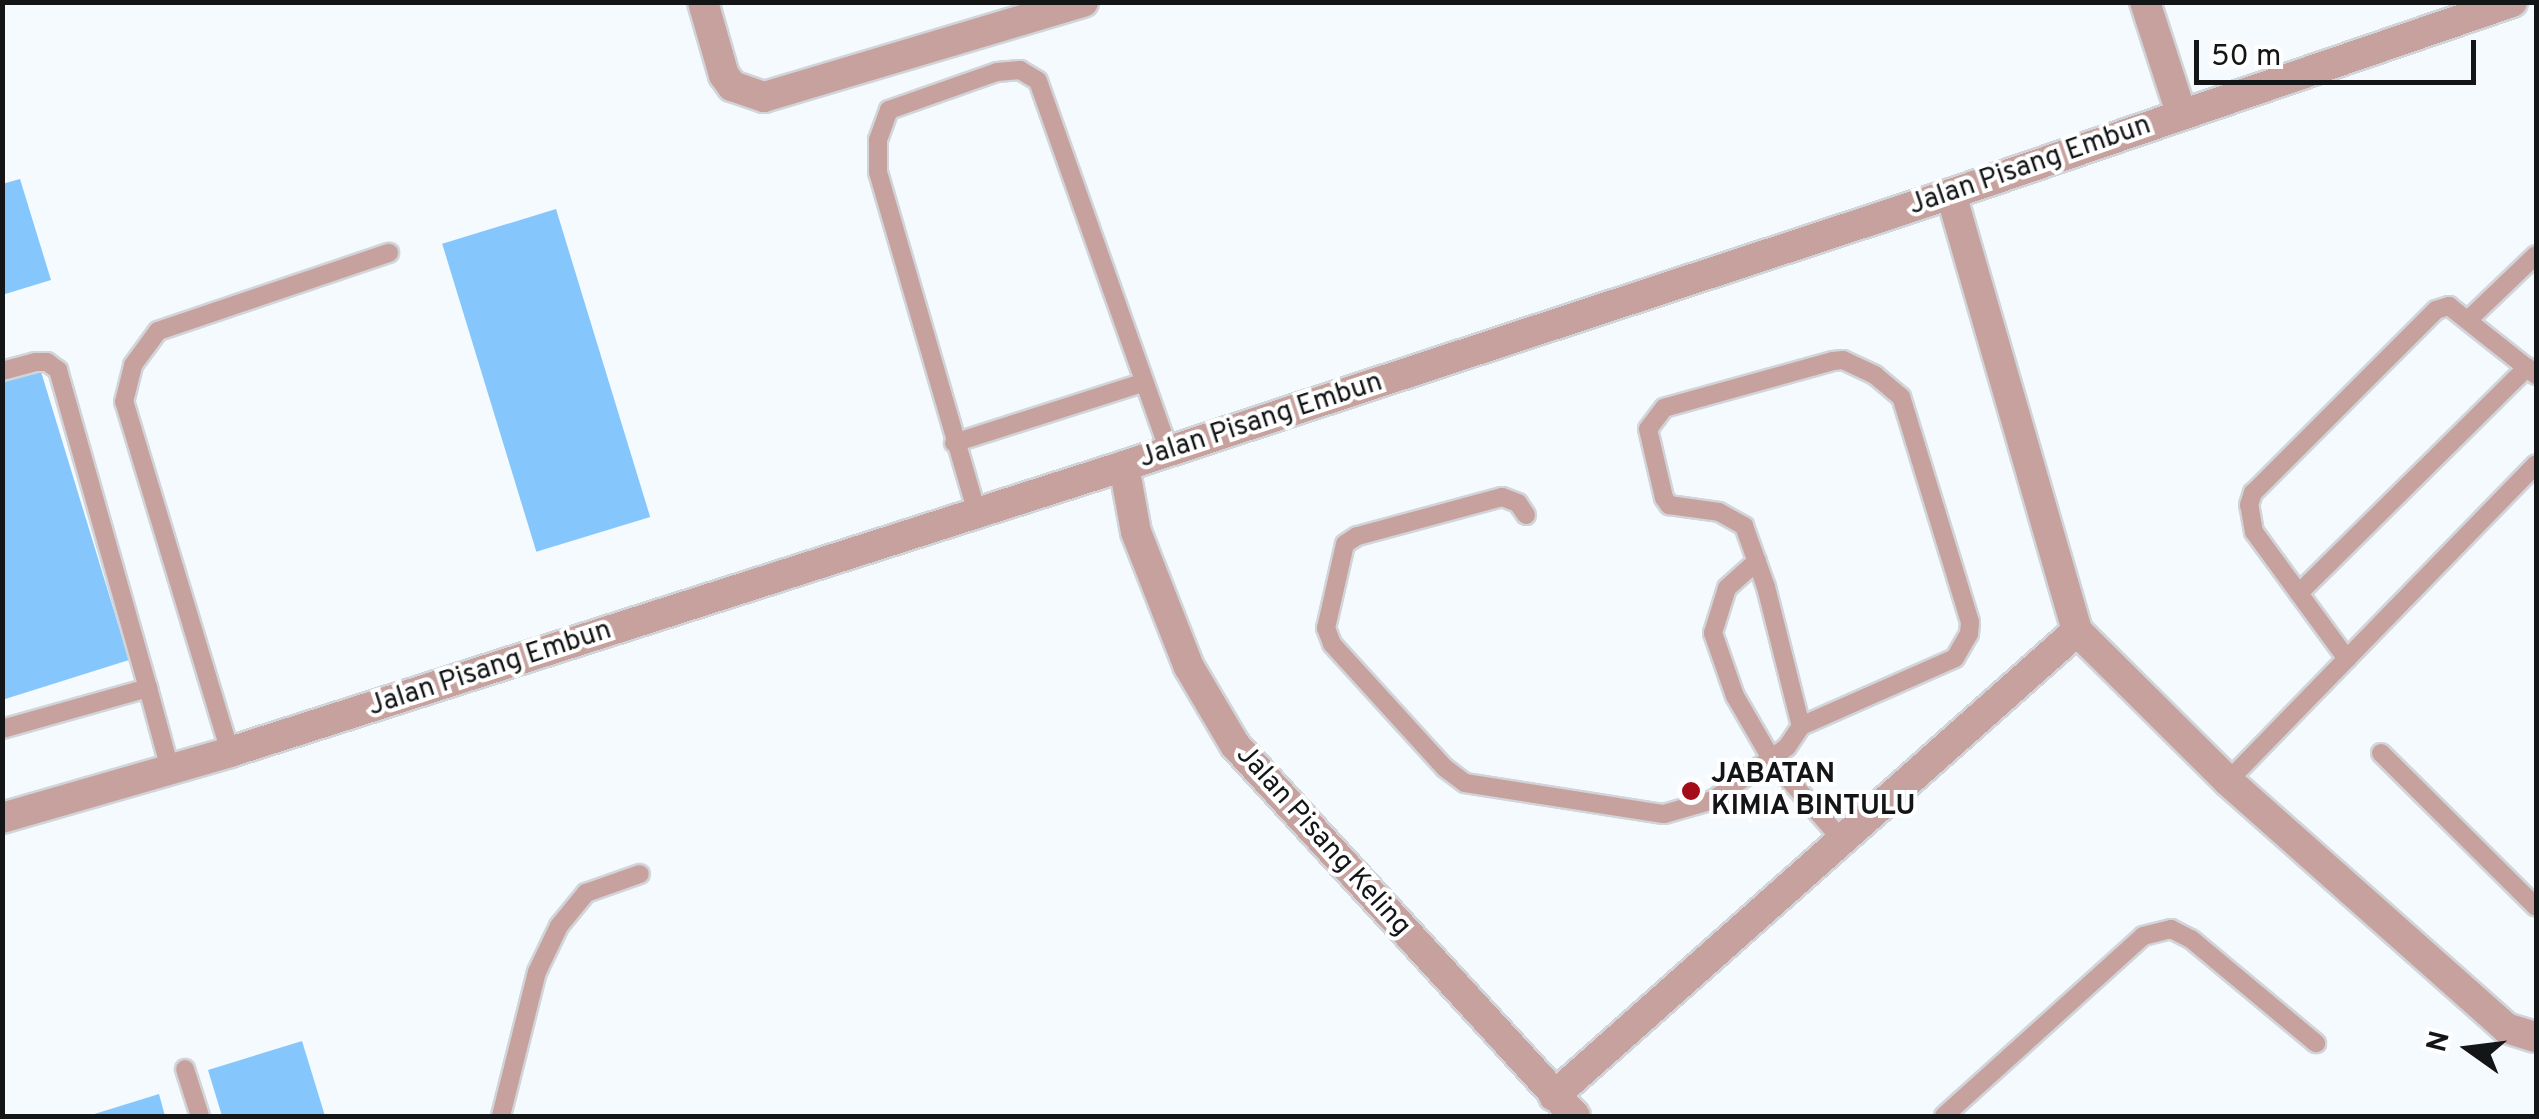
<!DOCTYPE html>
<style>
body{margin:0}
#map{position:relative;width:2539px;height:1119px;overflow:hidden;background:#f5fafe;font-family:Overpass,sans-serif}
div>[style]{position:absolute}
.building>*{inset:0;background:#85c7fc;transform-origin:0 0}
.roads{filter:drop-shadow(2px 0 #d1d5d9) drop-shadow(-2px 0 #d1d5d9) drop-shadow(0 2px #d1d5d9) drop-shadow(0 -2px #d1d5d9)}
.service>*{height:18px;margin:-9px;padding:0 9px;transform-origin:9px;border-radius:9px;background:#c7a19d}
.minor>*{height:30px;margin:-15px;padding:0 15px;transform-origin:15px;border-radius:15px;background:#c7a19d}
.dots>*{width:28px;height:28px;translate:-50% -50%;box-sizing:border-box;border:5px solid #fff;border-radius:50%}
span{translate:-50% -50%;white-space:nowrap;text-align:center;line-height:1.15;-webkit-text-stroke:8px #fff;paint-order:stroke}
.street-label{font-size:28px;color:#131516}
.poi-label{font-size:28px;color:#131516;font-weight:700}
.left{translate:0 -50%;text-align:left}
.frame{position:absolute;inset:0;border:5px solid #131516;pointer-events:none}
.north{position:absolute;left:2419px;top:999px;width:100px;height:100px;-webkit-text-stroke:8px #fff;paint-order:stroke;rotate:284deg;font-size:28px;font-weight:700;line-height:40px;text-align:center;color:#131516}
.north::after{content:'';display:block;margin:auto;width:35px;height:45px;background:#131516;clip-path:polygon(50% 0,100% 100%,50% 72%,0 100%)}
.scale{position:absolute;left:2194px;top:40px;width:282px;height:45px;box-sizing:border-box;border:5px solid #131516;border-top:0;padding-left:12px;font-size:30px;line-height:35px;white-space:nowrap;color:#131516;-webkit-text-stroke:8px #fff;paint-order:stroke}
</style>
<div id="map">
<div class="building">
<i style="clip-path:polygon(20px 179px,51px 280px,2px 295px,2px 184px)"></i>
<i style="left:556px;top:209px;width:322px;height:119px;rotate:73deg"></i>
<i style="clip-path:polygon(39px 365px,129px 660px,2px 700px,2px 377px)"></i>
<i style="clip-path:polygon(302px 1041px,325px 1116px,222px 1116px,208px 1070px)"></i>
<i style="clip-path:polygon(159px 1094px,165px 1116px,88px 1116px)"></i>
</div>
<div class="roads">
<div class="service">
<i style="left:2468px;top:320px;width:94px;rotate:-43.7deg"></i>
<i style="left:2px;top:371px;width:35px;rotate:-15deg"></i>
<i style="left:36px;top:362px;width:11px"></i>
<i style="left:47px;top:362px;width:14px;rotate:36deg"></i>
<i style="left:58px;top:370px;width:330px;rotate:74.2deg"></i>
<i style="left:954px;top:443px;width:197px;rotate:-17.7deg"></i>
<i style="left:977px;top:513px;width:355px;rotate:-106.2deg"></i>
<i style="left:878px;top:172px;width:32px;rotate:-90deg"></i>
<i style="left:878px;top:140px;width:32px;rotate:-70deg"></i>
<i style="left:889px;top:110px;width:114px;rotate:-19.4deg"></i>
<i style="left:997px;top:72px;width:23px;rotate:-5deg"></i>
<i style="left:1020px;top:70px;width:21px;rotate:31deg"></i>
<i style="left:1038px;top:81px;width:393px;rotate:70.5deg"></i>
<i style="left:1526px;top:515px;width:14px;rotate:-124deg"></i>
<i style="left:1518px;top:503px;width:17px;rotate:-159deg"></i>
<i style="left:1502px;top:497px;width:150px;rotate:164.9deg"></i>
<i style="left:1357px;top:536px;width:14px;rotate:146deg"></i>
<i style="left:1345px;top:544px;width:86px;rotate:102.7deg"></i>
<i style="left:1326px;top:628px;width:17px;rotate:69deg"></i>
<i style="left:1332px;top:644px;width:168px;rotate:47.7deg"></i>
<i style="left:1445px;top:768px;width:25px;rotate:37deg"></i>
<i style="left:1465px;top:783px;width:201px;rotate:8.9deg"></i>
<i style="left:1664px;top:814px;width:51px;rotate:-15.9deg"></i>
<i style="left:1713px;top:800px;width:91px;rotate:-35.6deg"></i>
<i style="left:1787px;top:747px;width:25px;rotate:-56deg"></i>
<i style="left:1801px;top:726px;width:168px;rotate:-23.8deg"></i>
<i style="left:1955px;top:658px;width:28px;rotate:-60deg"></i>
<i style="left:1969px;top:634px;width:12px;rotate:-85deg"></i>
<i style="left:1970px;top:622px;width:235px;rotate:-107deg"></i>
<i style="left:1901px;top:397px;width:34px;rotate:-140deg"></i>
<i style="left:1875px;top:375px;width:35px;rotate:-155deg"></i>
<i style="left:1843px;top:360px;width:10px;rotate:174deg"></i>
<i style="left:1833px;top:361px;width:175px;rotate:164.5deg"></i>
<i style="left:1664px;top:408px;width:26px;rotate:127deg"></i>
<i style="left:1648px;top:429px;width:71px;rotate:76.9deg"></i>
<i style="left:1664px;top:498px;width:9px;rotate:54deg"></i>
<i style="left:1669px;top:505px;width:50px;rotate:8deg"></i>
<i style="left:1719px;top:512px;width:29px;rotate:29deg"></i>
<i style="left:1744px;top:526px;width:65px;rotate:70.2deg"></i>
<i style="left:1766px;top:587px;width:143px;rotate:75.9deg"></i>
<i style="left:1757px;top:561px;width:40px;rotate:138deg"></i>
<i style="left:1727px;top:588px;width:47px;rotate:107.3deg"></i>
<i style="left:1713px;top:633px;width:67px;rotate:70.8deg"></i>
<i style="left:1735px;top:696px;width:74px;rotate:60deg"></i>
<i style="left:1772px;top:760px;width:108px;rotate:48.8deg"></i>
<i style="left:2299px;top:593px;width:321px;rotate:-44.7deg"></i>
<i style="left:2347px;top:659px;width:157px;rotate:-126.2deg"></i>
<i style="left:2254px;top:532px;width:27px;rotate:-100deg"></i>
<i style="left:2249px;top:505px;width:13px;rotate:-72deg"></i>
<i style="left:2253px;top:493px;width:259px;rotate:-45deg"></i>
<i style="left:2436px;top:310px;width:14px;rotate:-17deg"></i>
<i style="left:2449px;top:306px;width:111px;rotate:38.4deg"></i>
<i style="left:2px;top:729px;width:152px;rotate:-15.7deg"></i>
<i style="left:148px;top:688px;width:84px;rotate:74.8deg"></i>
<i style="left:230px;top:752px;width:366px;rotate:-106.8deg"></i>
<i style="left:124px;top:402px;width:38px;rotate:-76deg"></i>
<i style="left:133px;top:365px;width:42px;rotate:-53.7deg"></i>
<i style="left:158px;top:331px;width:244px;rotate:-18.7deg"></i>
<i style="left:2381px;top:753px;width:218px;rotate:44.8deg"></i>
<i style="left:2228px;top:781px;width:442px;rotate:-45.8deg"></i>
<i style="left:185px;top:1069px;width:49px;rotate:72.3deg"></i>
<i style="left:501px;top:1116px;width:148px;rotate:-76deg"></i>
<i style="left:537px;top:972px;width:51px;rotate:-64.4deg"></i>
<i style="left:559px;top:926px;width:43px;rotate:-50.7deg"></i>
<i style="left:586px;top:893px;width:57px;rotate:-19.4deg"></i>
<i style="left:1944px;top:1116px;width:268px;rotate:-42.1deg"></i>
<i style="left:2143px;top:936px;width:29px;rotate:-14deg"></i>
<i style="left:2171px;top:929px;width:22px;rotate:27deg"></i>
<i style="left:2191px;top:939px;width:163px;rotate:39.8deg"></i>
</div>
<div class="minor">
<i style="left:703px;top:2px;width:76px;rotate:74deg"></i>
<i style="left:724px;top:75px;width:14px;rotate:54deg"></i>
<i style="left:732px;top:86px;width:34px;rotate:19deg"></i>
<i style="left:764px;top:97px;width:333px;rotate:-16.6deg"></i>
<i style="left:2145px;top:2px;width:117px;rotate:72deg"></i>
<i style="left:1951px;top:194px;width:455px;rotate:73.9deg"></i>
<i style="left:2077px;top:631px;width:213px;rotate:44.8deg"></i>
<i style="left:2228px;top:781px;width:372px;rotate:41.6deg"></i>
<i style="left:2506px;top:1028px;width:31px;rotate:17deg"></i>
<i style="left:1124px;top:466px;width:67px;rotate:79.7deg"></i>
<i style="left:1136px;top:532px;width:145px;rotate:68.6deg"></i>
<i style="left:1189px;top:667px;width:91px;rotate:59.5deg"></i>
<i style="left:1235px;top:745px;width:503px;rotate:47.5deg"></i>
<i style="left:2px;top:818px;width:237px;rotate:-16.1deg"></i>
<i style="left:230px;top:752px;width:939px;rotate:-17.74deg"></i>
<i style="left:1124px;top:466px;width:871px;rotate:-18.21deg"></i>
<i style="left:1951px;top:194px;width:593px;rotate:-18.89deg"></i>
<i style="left:1554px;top:1096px;width:700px;rotate:-41.64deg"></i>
</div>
</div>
<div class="dots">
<i style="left:1691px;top:791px;background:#a50c1a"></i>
</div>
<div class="street-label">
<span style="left:2030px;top:166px;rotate:-19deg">Jalan Pisang Embun</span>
<span style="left:1261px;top:421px;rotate:-18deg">Jalan Pisang Embun</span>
<span style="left:490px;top:669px;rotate:-18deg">Jalan Pisang Embun</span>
<span style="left:1323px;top:841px;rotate:48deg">Jalan Pisang Keling</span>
</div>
<div class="poi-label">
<span class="left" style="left:1711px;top:791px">JABATAN<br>KIMIA BINTULU</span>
</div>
<div class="frame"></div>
<div class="north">N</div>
<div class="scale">50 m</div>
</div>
